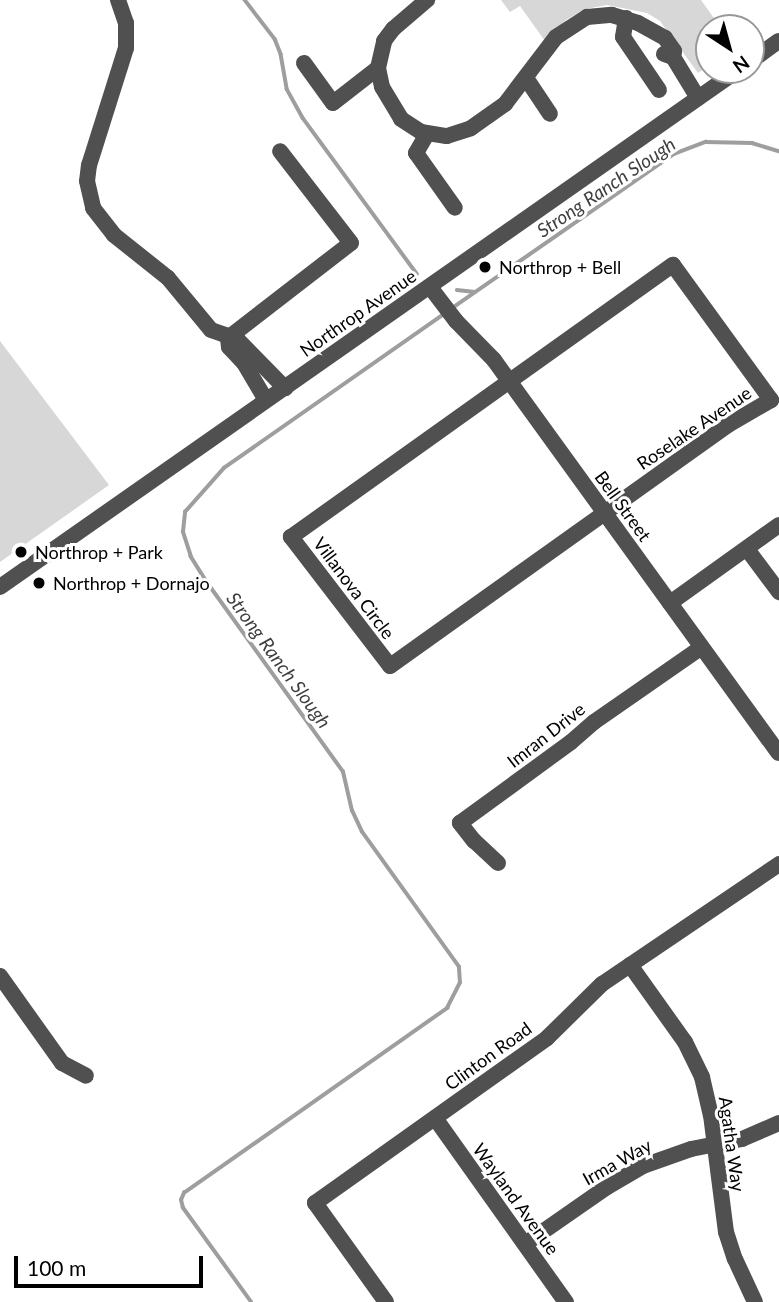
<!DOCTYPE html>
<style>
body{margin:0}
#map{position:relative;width:779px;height:1302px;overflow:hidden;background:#fff;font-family:Lato,sans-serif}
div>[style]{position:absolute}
.green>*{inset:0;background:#d7d7d7}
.stream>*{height:3.5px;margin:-1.75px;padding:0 1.75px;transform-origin:1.75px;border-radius:1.75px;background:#9e9e9e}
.minor>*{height:16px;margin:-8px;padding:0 8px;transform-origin:8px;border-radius:8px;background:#505050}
.dots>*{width:19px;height:19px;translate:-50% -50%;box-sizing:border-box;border:4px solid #fff;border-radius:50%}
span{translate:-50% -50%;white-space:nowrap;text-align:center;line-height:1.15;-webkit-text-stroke:6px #fff;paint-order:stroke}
.poi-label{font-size:18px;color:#000}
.left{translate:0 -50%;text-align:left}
.street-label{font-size:18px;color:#000}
.water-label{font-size:19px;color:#3f3f3f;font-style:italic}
.north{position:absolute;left:695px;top:14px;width:70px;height:70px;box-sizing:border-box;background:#fff;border:2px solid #999;border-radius:50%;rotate:144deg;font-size:19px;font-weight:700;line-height:28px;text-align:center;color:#000}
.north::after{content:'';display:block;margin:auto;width:24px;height:32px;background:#000;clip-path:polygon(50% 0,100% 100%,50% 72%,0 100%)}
.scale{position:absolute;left:14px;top:1256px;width:189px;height:32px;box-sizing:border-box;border:4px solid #000;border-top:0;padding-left:9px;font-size:21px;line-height:24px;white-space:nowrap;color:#000;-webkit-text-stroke:5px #fff;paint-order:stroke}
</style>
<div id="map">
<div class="green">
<i style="clip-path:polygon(501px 0,701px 0,721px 28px,709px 28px,709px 65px,698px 73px,660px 21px,647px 13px,607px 5px,585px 9px,566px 20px,545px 41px,520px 6px,510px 12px)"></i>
<i style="clip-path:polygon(0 341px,109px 485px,0 562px)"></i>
</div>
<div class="stream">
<i style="left:245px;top:0;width:49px;rotate:52.4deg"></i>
<i style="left:275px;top:39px;width:16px;rotate:68deg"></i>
<i style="left:281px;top:54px;width:36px;rotate:80deg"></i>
<i style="left:287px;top:89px;width:33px;rotate:61deg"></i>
<i style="left:303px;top:118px;width:193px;rotate:53.8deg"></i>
<i style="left:457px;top:290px;width:18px;rotate:6deg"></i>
<i style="left:451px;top:309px;width:272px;rotate:-34.8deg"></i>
<i style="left:674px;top:154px;width:34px;rotate:-21deg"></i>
<i style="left:706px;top:142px;width:46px;rotate:1.2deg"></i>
<i style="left:752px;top:143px;width:28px;rotate:17deg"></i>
<i style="left:251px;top:1302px;width:116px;rotate:-125.9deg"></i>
<i style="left:183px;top:1208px;width:8px;rotate:-104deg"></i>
<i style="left:181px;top:1200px;width:8px;rotate:-67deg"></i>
<i style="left:184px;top:1193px;width:322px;rotate:-35.1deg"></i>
<i style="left:447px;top:1008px;width:28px;rotate:-63deg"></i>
<i style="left:460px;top:983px;width:16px;rotate:-94deg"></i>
<i style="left:459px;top:967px;width:166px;rotate:-125.7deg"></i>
<i style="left:362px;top:832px;width:23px;rotate:-115deg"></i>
<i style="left:352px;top:811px;width:40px;rotate:-103deg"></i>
<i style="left:343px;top:772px;width:233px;rotate:-125.7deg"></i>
<i style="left:207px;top:583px;width:31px;rotate:-122deg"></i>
<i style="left:191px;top:557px;width:26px;rotate:-108deg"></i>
<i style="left:183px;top:532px;width:20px;rotate:-84deg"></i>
<i style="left:185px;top:512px;width:59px;rotate:-48.4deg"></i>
<i style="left:224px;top:468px;width:270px;rotate:-35deg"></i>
</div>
<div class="minor">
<i style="left:118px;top:0;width:24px;rotate:71deg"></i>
<i style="left:126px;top:23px;width:25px;rotate:90deg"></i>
<i style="left:126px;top:48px;width:123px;rotate:107.5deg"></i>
<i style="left:89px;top:165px;width:16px;rotate:97deg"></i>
<i style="left:87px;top:181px;width:28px;rotate:77deg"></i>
<i style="left:93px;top:208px;width:34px;rotate:52deg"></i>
<i style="left:114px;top:235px;width:69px;rotate:38.5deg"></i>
<i style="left:168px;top:278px;width:67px;rotate:50.4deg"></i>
<i style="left:211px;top:330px;width:28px;rotate:19deg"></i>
<i style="left:237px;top:339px;width:69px;rotate:45.6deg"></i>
<i style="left:626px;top:18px;width:19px;rotate:99deg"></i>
<i style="left:623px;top:37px;width:64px;rotate:55.8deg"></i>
<i style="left:664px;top:54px;width:9px;rotate:18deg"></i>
<i style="left:673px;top:57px;width:48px;rotate:58.6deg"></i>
<i style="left:751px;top:61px;width:34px;rotate:-36deg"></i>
<i style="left:304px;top:63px;width:49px;rotate:54.1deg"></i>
<i style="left:333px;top:103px;width:57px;rotate:-37.9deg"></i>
<i style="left:378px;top:68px;width:28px;rotate:-77deg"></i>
<i style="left:384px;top:41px;width:15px;rotate:-53deg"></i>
<i style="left:393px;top:29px;width:45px;rotate:-40.5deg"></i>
<i style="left:378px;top:68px;width:19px;rotate:78deg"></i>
<i style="left:382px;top:87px;width:37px;rotate:59deg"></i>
<i style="left:401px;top:119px;width:24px;rotate:33deg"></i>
<i style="left:421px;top:132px;width:26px;rotate:9deg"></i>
<i style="left:447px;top:136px;width:25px;rotate:-18deg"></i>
<i style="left:471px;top:128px;width:42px;rotate:-35.2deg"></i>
<i style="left:505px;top:104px;width:84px;rotate:-52.7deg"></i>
<i style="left:556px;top:37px;width:37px;rotate:-33deg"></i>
<i style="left:587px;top:17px;width:25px;rotate:-5deg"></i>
<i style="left:612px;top:15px;width:27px;rotate:17deg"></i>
<i style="left:638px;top:23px;width:31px;rotate:29deg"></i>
<i style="left:665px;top:38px;width:16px;rotate:55deg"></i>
<i style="left:674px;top:51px;width:6px;rotate:99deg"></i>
<i style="left:526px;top:78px;width:43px;rotate:56.3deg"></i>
<i style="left:427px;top:134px;width:22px;rotate:120deg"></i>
<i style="left:416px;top:153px;width:67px;rotate:54.7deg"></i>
<i style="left:673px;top:265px;width:167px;rotate:54deg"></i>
<i style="left:771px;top:400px;width:50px;rotate:149.8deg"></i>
<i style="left:728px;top:425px;width:415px;rotate:144.5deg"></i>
<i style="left:390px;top:666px;width:163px;rotate:-127.5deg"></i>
<i style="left:291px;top:537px;width:469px;rotate:-35.5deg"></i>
<i style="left:430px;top:287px;width:43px;rotate:52.6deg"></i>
<i style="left:456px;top:321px;width:54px;rotate:45.7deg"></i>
<i style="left:494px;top:360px;width:485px;rotate:54.1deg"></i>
<i style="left:228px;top:338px;width:155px;rotate:-37.7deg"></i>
<i style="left:351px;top:243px;width:116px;rotate:-127.7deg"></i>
<i style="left:228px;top:338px;width:9px;rotate:84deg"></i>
<i style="left:229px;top:347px;width:22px;rotate:47deg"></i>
<i style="left:244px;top:363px;width:43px;rotate:59.3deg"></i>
<i style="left:747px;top:549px;width:54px;rotate:53.3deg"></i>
<i style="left:0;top:587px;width:901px;rotate:-35.01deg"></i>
<i style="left:670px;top:603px;width:134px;rotate:-35.6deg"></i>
<i style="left:498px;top:863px;width:33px;rotate:-137deg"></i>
<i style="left:474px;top:841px;width:23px;rotate:-128deg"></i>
<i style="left:460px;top:823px;width:137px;rotate:-36.1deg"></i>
<i style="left:571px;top:742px;width:30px;rotate:-41deg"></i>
<i style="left:594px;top:722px;width:131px;rotate:-34.8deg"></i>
<i style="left:630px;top:965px;width:95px;rotate:54.5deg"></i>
<i style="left:685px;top:1042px;width:39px;rotate:64deg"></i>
<i style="left:702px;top:1077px;width:39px;rotate:77deg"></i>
<i style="left:711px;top:1115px;width:118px;rotate:82.7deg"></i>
<i style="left:726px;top:1232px;width:28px;rotate:72deg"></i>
<i style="left:735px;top:1259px;width:47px;rotate:65.1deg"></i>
<i style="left:0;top:976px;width:107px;rotate:54.5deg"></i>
<i style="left:62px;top:1063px;width:27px;rotate:28deg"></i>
<i style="left:435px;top:1118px;width:226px;rotate:54.6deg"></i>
<i style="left:525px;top:1244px;width:100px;rotate:-34.8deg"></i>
<i style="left:607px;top:1187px;width:42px;rotate:-30.3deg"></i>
<i style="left:643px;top:1166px;width:51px;rotate:-19.5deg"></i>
<i style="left:691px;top:1149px;width:52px;rotate:-11.1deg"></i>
<i style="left:742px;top:1139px;width:40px;rotate:-23.4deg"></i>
<i style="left:386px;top:1302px;width:122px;rotate:-125.6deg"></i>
<i style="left:315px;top:1203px;width:285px;rotate:-35.4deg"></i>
<i style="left:547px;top:1038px;width:77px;rotate:-44.5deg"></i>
<i style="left:602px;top:984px;width:214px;rotate:-34.1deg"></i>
</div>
<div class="dots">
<i style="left:485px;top:267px;background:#000"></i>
<i style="left:21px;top:552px;background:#000"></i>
<i style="left:39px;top:583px;background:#000"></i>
</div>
<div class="poi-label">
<span class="left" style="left:499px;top:267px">Northrop + Bell</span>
<span class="left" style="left:35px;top:552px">Northrop + Park</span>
<span class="left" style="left:53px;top:583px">Northrop + Dornajo</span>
</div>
<div class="street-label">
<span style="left:358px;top:313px;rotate:-35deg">Northrop Avenue</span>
<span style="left:694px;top:428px;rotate:-34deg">Roselake Avenue</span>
<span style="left:623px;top:506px;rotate:54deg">Bell Street</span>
<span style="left:354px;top:588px;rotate:53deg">Villanova Circle</span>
<span style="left:546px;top:735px;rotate:-38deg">Imran Drive</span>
<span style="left:488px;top:1056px;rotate:-36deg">Clinton Road</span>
<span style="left:732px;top:1144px;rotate:82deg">Agatha Way</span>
<span style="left:617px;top:1162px;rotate:-29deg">Irma Way</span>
<span style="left:516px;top:1199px;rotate:54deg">Wayland Avenue</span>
</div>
<div class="water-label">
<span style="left:606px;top:187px;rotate:-34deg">Strong Ranch Slough</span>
<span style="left:279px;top:660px;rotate:54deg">Strong Ranch Slough</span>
</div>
<div class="north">N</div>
<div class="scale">100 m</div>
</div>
